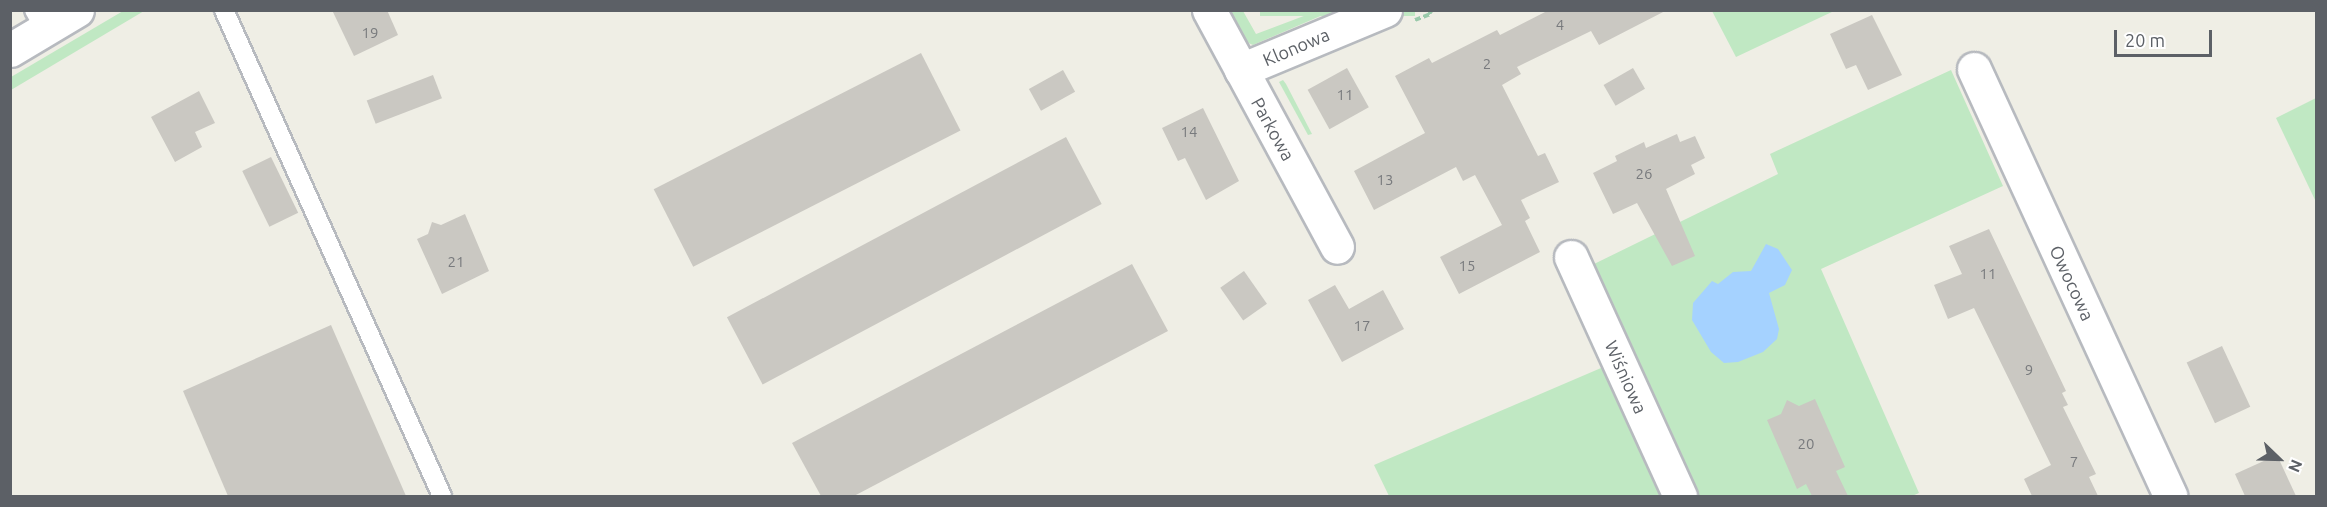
<!DOCTYPE html>
<meta charset="utf-8">
<style>
body{margin:0}
#map{position:relative;width:2327px;height:507px;overflow:hidden;background:#efeee5;font-family:Ubuntu,sans-serif}
div>[style]{position:absolute}
.green>*{inset:0;background:#c0e8c3;transform-origin:0 0}
.water>*{inset:0;background:#a5d2ff}
.building>*{inset:0;background:#cac8c2;transform-origin:0 0}
.path>*{height:4px;margin-top:-2px;transform-origin:0;background:repeating-linear-gradient(90deg,#99c9aa 0 6px,transparent 0 9px)}
.roads{filter:drop-shadow(2px 0 #b7babf) drop-shadow(-2px 0 #b7babf) drop-shadow(0 2px #b7babf) drop-shadow(0 -2px #b7babf)}
.lane>*{height:18px;margin:-9px;padding:0 9px;transform-origin:9px;border-radius:9px;background:#fff}
.street>*{height:33px;margin:-16.5px;padding:0 16.5px;transform-origin:16.5px;border-radius:16.5px;background:#fff}
.secondary>*{height:33px;margin:-16.5px;padding:0 16.5px;transform-origin:16.5px;border-radius:16.5px;background:#fff}
span{translate:-50% -50%;white-space:nowrap;text-align:center;line-height:1.15;-webkit-text-stroke:4.5px #fff;paint-order:stroke}
.number-label{font-size:15px;color:#787a7d}
.number-label span{-webkit-text-stroke-width:0}
.street-label{font-size:18px;color:#5c6066}
.frame{position:absolute;inset:0;border:12px solid #5c6066;pointer-events:none}
.north{position:absolute;left:2249px;top:429px;width:60px;height:60px;-webkit-text-stroke:4px #fff;paint-order:stroke;rotate:113deg;font-size:16px;font-weight:700;line-height:24px;text-align:center;color:#5c6066}
.north::after{content:'';display:block;margin:auto;width:21px;height:27px;background:#5c6066;clip-path:polygon(50% 0,100% 100%,50% 72%,0 100%)}
.scale{position:absolute;left:2114px;top:30px;width:98px;height:27px;box-sizing:border-box;border:3px solid #5c6066;border-top:0;padding-left:8px;font-size:18px;line-height:21px;white-space:nowrap;color:#5c6066;-webkit-text-stroke:4px #fff;paint-order:stroke}
</style>
<div id="map">
<div class="green">
<i style="clip-path:polygon(123px 11px,144px 11px,11px 90px,11px 77px)"></i>
<i style="clip-path:polygon(1228px 11px,1243px 11px,1256px 34px,1317px 11px,1332px 11px,1253px 45px,1244px 41px)"></i>
<i style="left:1415px;top:11px;width:5px;height:155px;rotate:90deg"></i>
<i style="clip-path:polygon(1712px 11px,1834px 11px,1736px 57px)"></i>
<i style="clip-path:polygon(1951px 70px,2003px 186px,1821px 269px,1919px 493px,1912px 496px,1699px 496px,1594px 264px,1778px 174px,1770px 154px)"></i>
<i style="clip-path:polygon(1283px 80px,1286px 84px,1312px 134px,1308px 135px,1279px 82px)"></i>
<i style="clip-path:polygon(2316px 98px,2316px 202px,2276px 118px)"></i>
<i style="clip-path:polygon(1608px 365px,1666px 496px,1389px 496px,1374px 465px)"></i>
</div>
<div class="water">
<i style="clip-path:polygon(1766px 244px,1778px 249px,1792px 270px,1785px 285px,1769px 293px,1779px 329px,1777px 339px,1763px 352px,1738px 362px,1724px 363px,1711px 352px,1692px 320px,1693px 303px,1712px 281px,1718px 284px,1733px 272px,1751px 271px)"></i>
</div>
<div class="building">
<i style="clip-path:polygon(332px 10px,387px 10px,398px 35px,354px 56px)"></i>
<i style="clip-path:polygon(1549px 10px,1667px 10px,1599px 45px,1591px 31px,1517px 67px,1521px 74px,1502px 85px,1538px 156px,1545px 153px,1559px 182px,1521px 200px,1530px 218px,1525px 221px,1540px 252px,1459px 294px,1440px 257px,1502px 225px,1475px 175px,1463px 181px,1456px 167px,1374px 210px,1354px 171px,1425px 133px,1395px 76px,1429px 58px,1432px 63px,1497px 30px,1500px 35px)"></i>
<i style="clip-path:polygon(1872px 15px,1902px 75px,1868px 90px,1856px 65px,1846px 69px,1830px 34px)"></i>
<i style="left:921px;top:53px;width:87px;height:300px;rotate:63deg"></i>
<i style="left:1347px;top:68px;width:45px;height:45px;rotate:61deg"></i>
<i style="left:1633px;top:68px;width:24px;height:34px;rotate:60deg"></i>
<i style="left:1063px;top:70px;width:25px;height:39px;rotate:61deg"></i>
<i style="left:433px;top:75px;width:25px;height:71px;rotate:69deg"></i>
<i style="clip-path:polygon(199px 91px,215px 123px,195px 132px,202px 147px,175px 162px,151px 117px)"></i>
<i style="clip-path:polygon(1203px 108px,1239px 181px,1206px 200px,1185px 158px,1178px 161px,1162px 128px)"></i>
<i style="clip-path:polygon(1677px 134px,1680px 142px,1695px 136px,1705px 158px,1691px 165px,1695px 174px,1666px 189px,1695px 256px,1672px 266px,1637px 203px,1613px 214px,1593px 173px,1617px 161px,1615px 156px,1644px 142px,1646px 148px)"></i>
<i style="left:1066px;top:137px;width:76px;height:384px;rotate:62deg"></i>
<i style="left:271px;top:157px;width:62px;height:32px;rotate:64deg"></i>
<i style="clip-path:polygon(465px 214px,489px 271px,442px 294px,417px 239px,428px 234px,432px 222px,441px 225px)"></i>
<i style="clip-path:polygon(1989px 229px,2066px 391px,2062px 393px,2068px 405px,2063px 407px,2096px 474px,2089px 477px,2098px 496px,2032px 496px,2024px 479px,2051px 465px,1974px 308px,1948px 319px,1934px 285px,1962px 274px,1949px 246px)"></i>
<i style="clip-path:polygon(1132px 264px,1168px 331px,854px 496px,821px 496px,792px 443px)"></i>
<i style="left:1244px;top:271px;width:40px;height:29px;rotate:55deg"></i>
<i style="clip-path:polygon(1335px 285px,1349px 309px,1383px 290px,1404px 329px,1342px 362px,1308px 300px)"></i>
<i style="clip-path:polygon(331px 325px,406px 496px,228px 496px,183px 391px)"></i>
<i style="left:2222px;top:346px;width:67px;height:39px;rotate:65deg"></i>
<i style="clip-path:polygon(1815px 399px,1845px 467px,1836px 471px,1848px 496px,1812px 496px,1806px 484px,1797px 489px,1767px 420px,1781px 414px,1787px 400px,1799px 406px)"></i>
<i style="clip-path:polygon(2277px 455px,2296px 496px,2245px 496px,2235px 474px)"></i>
</div>
<div class="path">
<i style="left:1415px;top:20px;width:17px;rotate:-21deg"></i>
<i style="left:1431px;top:14px;width:4px;rotate:-117deg"></i>
</div>
<div class="roads">
<div class="lane">
<i style="left:34px;top:10px;width:22px;rotate:60deg"></i>
<i style="left:224px;top:10px;width:533px;rotate:65.84deg"></i>
</div>
<div class="street">
<i style="left:1209px;top:10px;width:269px;rotate:61.6deg"></i>
<i style="left:1974px;top:69px;width:470px;rotate:65.3deg"></i>
<i style="left:1241px;top:70px;width:156px;rotate:-22.6deg"></i>
<i style="left:1571px;top:257px;width:263px;rotate:65.5deg"></i>
</div>
<div class="secondary">
<i style="left:10px;top:50px;width:78px;rotate:-30.8deg"></i>
</div>
</div>
<div class="number-label">
<span style="left:1560px;top:25px">4</span>
<span style="left:370px;top:33px">19</span>
<span style="left:1487px;top:64px">2</span>
<span style="left:1345px;top:95px">11</span>
<span style="left:1189px;top:132px">14</span>
<span style="left:1644px;top:174px">26</span>
<span style="left:1385px;top:180px">13</span>
<span style="left:456px;top:262px">21</span>
<span style="left:1467px;top:266px">15</span>
<span style="left:1988px;top:274px">11</span>
<span style="left:1362px;top:326px">17</span>
<span style="left:2029px;top:370px">9</span>
<span style="left:1806px;top:444px">20</span>
<span style="left:2074px;top:462px">7</span>
</div>
<div class="street-label">
<span style="left:1296px;top:47px;rotate:-23deg">Klonowa</span>
<span style="left:1273px;top:129px;rotate:61deg">Parkowa</span>
<span style="left:2072px;top:283px;rotate:65deg">Owocowa</span>
<span style="left:1626px;top:377px;rotate:66deg">Wiśniowa</span>
</div>
<div class="frame"></div>
<div class="north">N</div>
<div class="scale">20 m</div>
</div>
